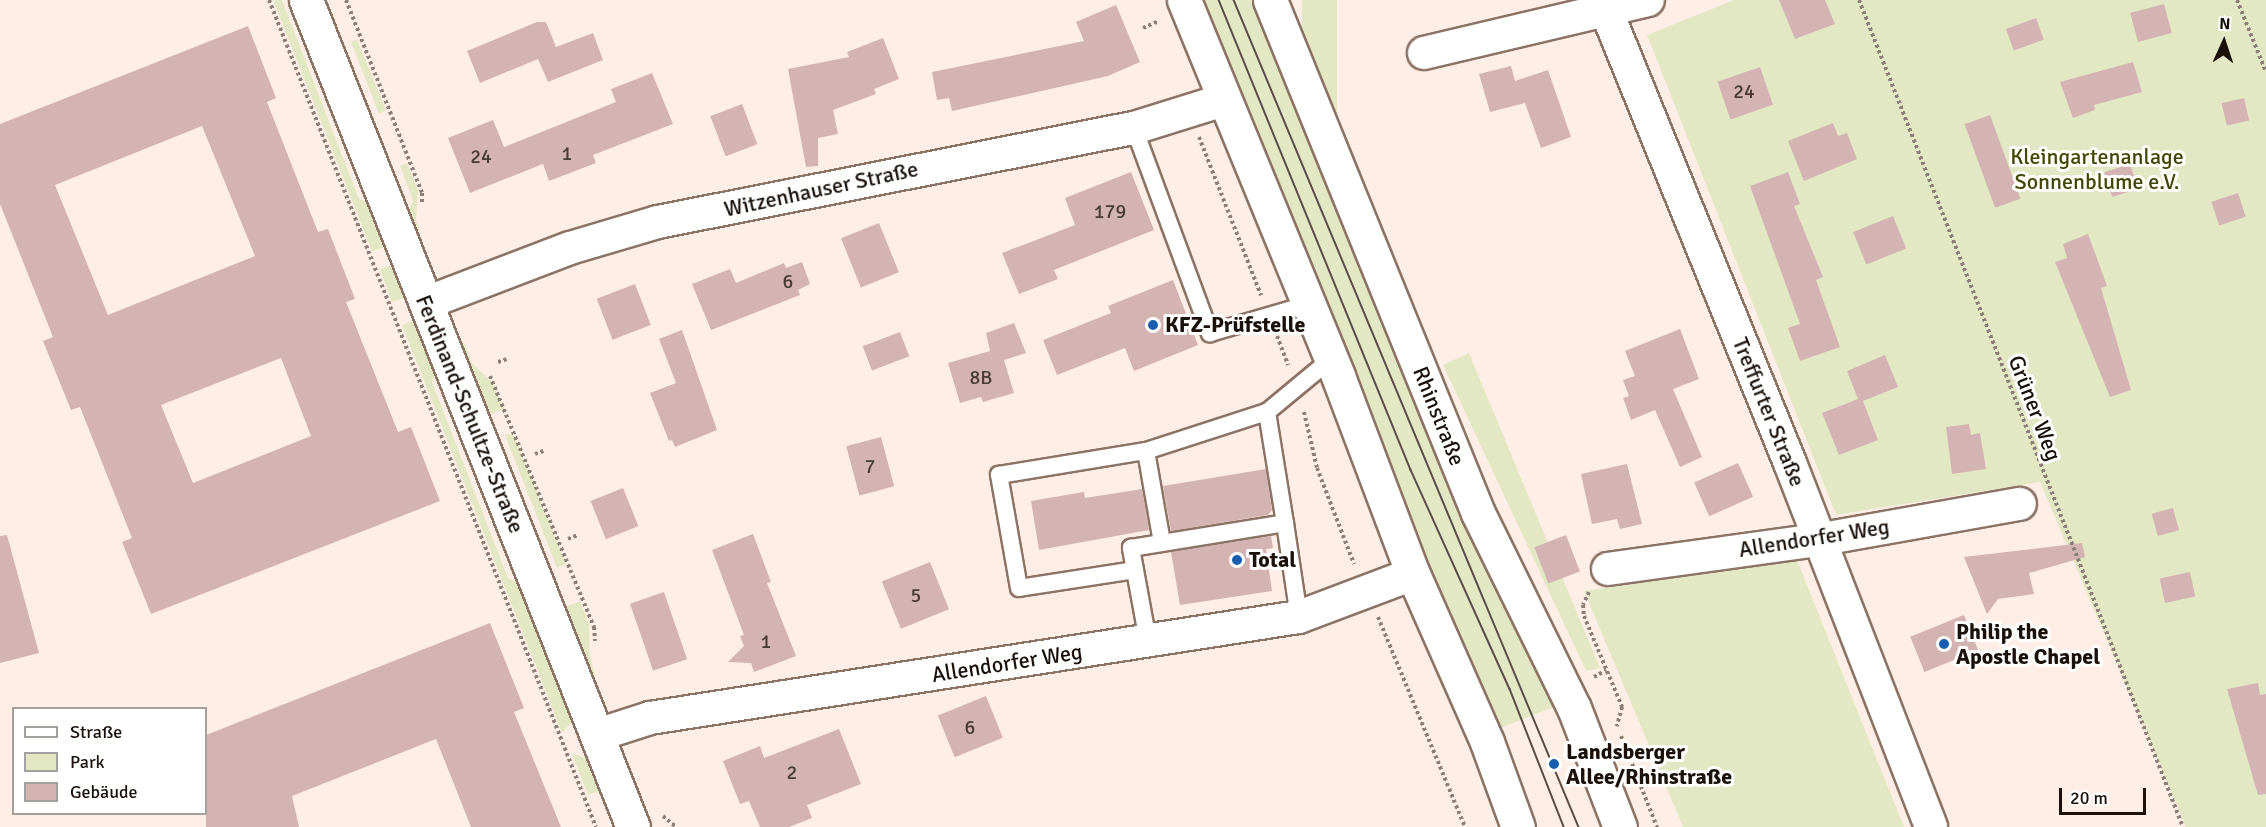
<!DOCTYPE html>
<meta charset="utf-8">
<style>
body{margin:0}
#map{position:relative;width:2266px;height:827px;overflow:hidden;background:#ffeee5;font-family:Signika,sans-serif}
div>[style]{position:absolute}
.green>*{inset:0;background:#e3e8c4;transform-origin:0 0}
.building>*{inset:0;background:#d4b3b3;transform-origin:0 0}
.path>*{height:4px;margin-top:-2px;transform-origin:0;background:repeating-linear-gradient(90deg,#8c7f77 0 3px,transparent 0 6px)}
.roads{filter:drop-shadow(2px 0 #8b7365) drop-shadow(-2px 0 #8b7365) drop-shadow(0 2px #8b7365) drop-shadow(0 -2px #8b7365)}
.lane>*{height:16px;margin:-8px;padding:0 8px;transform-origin:8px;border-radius:8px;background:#fff}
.street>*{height:32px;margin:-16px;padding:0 16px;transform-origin:16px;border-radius:16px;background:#fff}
.secondary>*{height:33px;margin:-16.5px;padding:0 16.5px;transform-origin:16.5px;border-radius:16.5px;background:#fff}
.tram>*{height:1.5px;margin:-0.75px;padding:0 0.75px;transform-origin:0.75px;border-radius:0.75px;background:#594d47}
.dots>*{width:16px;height:16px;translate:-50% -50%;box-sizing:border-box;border:3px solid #fff;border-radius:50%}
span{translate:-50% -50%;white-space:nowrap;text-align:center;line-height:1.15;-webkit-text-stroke:6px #fff;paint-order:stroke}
.number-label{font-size:20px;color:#483a35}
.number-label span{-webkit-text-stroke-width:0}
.park-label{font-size:22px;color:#434701}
.street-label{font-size:22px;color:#1a110b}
.poi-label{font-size:22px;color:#1a110b;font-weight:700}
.left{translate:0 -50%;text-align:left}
.legend{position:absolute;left:12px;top:707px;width:195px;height:108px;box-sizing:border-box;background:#fff;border:2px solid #a3a09d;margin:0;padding:8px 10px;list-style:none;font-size:18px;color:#1a110b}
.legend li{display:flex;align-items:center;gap:12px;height:30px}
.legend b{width:30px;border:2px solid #a3a09d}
.north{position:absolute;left:2194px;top:12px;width:60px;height:60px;-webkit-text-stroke:4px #fff;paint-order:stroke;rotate:3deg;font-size:16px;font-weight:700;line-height:24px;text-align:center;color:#1a110b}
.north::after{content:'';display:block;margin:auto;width:21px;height:27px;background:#1a110b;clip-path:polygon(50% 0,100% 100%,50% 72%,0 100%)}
.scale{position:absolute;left:2059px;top:788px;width:87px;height:27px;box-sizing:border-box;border:3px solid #1a110b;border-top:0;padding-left:8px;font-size:18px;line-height:21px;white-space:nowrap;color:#1a110b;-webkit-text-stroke:4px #fff;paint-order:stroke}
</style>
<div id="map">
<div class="green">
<i style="clip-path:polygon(273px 0,282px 0,359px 199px,373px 204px,387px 246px,372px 251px)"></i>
<i style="clip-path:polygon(1199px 0,1255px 0,1484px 553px,1554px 707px,1495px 730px)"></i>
<i style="left:1302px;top:0;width:35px;height:334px"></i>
<i style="clip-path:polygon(1734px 0,2266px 0,2266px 827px,2186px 827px,2040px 482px,1836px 515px,1647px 35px)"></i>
<i style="clip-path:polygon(357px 39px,386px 110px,379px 114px,351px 42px)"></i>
<i style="clip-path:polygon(407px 163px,418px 191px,416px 221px,420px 231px,416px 233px,408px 213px,413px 201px,400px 166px)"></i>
<i style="left:395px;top:264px;width:35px;height:16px;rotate:70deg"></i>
<i style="clip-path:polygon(418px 319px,437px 370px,432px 382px,508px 578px,521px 584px,575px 718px,562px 733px,402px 325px)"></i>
<i style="clip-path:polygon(464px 342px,472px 363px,493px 383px,504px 409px,487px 416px,459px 343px)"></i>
<i style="clip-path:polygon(1469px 353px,1600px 668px,1586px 671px,1443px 365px)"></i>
<i style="clip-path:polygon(513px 433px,566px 564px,557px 568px,505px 435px)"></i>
<i style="clip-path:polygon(1797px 560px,1904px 827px,1683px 827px,1584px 591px)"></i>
<i style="clip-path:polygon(580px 601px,589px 624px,590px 656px,595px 675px,591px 674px,565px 607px)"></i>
<i style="clip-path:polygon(572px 754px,591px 759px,602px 790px,588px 795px)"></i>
</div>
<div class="building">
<i style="clip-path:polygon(1779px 0,1825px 0,1835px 24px,1795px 39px)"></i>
<i style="left:2164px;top:4px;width:30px;height:35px;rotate:75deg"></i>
<i style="clip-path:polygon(1116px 5px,1140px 62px,1108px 76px,952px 111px,949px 98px,937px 100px,932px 72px,1084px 41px,1076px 22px)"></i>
<i style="left:2036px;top:18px;width:23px;height:32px;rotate:70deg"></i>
<i style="clip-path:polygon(537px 22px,546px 22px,556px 47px,593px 33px,603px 60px,548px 82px,538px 59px,480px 83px,467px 51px)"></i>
<i style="clip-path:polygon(evenodd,248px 26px,276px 98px,267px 102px,318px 232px,328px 229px,355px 299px,346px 302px,398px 432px,411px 427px,440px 501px,151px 614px,122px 542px,132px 538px,80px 407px,71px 410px,43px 341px,53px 337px,0 204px,0 124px,248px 26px,202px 126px,255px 256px,108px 315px,55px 185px,202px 126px,248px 26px,281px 358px,311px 436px,193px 483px,161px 405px,281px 358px)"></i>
<i style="clip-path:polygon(883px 38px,899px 79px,874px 89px,876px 94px,833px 110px,838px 134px,818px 138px,818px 166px,806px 167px,788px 69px,849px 57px,847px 52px)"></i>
<i style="clip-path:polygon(2133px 62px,2142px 92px,2094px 105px,2095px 110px,2073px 118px,2060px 82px)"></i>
<i style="clip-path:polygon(1511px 66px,1515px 81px,1548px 70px,1571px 137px,1541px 148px,1525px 103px,1490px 112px,1479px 74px)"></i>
<i style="left:1760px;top:67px;width:40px;height:45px;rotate:71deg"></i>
<i style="clip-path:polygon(652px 73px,673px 124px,593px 155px,596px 163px,549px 181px,543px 164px,470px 193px,448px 138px,493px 120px,504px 147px,616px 102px,611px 89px)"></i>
<i style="left:2244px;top:98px;width:23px;height:23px;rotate:77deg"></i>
<i style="left:742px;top:104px;width:43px;height:34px;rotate:69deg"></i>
<i style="left:1990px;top:115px;width:89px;height:27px;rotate:70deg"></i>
<i style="clip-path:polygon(1833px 123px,1838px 136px,1847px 133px,1857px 159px,1804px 181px,1788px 141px)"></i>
<i style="left:2130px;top:164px;width:26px;height:27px;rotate:72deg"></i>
<i style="clip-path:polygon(1131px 172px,1154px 230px,1054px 270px,1058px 279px,1019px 294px,1002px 253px,1075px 225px,1065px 198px)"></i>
<i style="clip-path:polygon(1788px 172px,1800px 204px,1794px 206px,1823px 277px,1816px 280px,1840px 347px,1800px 361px,1788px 328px,1800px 324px,1750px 186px)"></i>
<i style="left:2238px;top:193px;width:25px;height:28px;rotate:72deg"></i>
<i style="left:1893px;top:216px;width:35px;height:43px;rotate:68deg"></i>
<i style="left:879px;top:223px;width:53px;height:41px;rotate:68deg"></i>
<i style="clip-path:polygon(2088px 234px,2107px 286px,2101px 288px,2131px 390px,2110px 397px,2055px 262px,2067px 258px,2063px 244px)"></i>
<i style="clip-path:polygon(802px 262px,810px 284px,798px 290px,800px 295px,711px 330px,692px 284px,730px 269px,736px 283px,784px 263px,786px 268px)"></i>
<i style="clip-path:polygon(1173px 280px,1198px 345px,1134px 371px,1125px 348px,1057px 375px,1043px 340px,1111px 313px,1108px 306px)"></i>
<i style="left:635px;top:284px;width:44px;height:41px;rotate:69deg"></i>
<i style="clip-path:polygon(1014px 323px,1026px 353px,1004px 360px,1014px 393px,983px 402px,981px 397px,960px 403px,948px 363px,990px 351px,986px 333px)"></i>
<i style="clip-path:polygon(1680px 329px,1699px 379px,1673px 389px,1702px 457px,1680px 467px,1655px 410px,1631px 420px,1623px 398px,1629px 396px,1623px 380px,1635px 376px,1625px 351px)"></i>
<i style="clip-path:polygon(682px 330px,717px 430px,675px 447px,672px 440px,669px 441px,650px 393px,676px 383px,659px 339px)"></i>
<i style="left:900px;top:332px;width:26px;height:40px;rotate:69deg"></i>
<i style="clip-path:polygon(1885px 355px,1898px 387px,1863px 401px,1878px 440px,1839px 455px,1822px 413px,1858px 399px,1847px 371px)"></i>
<i style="clip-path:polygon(1969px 424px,1971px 435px,1980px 433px,1986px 469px,1952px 474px,1946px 427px)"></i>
<i style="left:881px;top:437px;width:51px;height:36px;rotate:75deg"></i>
<i style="left:1738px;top:463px;width:37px;height:48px;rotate:66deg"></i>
<i style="clip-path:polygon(1627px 464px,1642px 524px,1620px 529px,1617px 519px,1592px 524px,1581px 474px)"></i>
<i style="clip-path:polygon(1266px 469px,1272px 510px,1268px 515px,1171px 531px,1163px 486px)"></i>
<i style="left:623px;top:488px;width:41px;height:35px;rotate:68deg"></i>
<i style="clip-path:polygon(1142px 489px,1149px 530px,1039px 550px,1031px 501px,1084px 492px,1085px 498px)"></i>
<i style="left:2173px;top:508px;width:23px;height:22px;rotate:75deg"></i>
<i style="clip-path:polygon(753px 534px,771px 582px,767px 583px,796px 656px,754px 672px,751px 663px,728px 662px,744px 646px,740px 636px,744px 635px,712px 550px)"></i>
<i style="clip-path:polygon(7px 535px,39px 653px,0 663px,0 536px)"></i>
<i style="left:1566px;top:535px;width:39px;height:34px;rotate:69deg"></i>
<i style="clip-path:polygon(1271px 536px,1273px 548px,1266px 549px,1272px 591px,1180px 605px,1171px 552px)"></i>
<i style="clip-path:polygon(2082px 543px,2085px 557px,2029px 573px,2034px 594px,1998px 599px,1987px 614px,1964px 557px)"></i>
<i style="left:930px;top:562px;width:51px;height:52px;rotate:68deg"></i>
<i style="left:2190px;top:572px;width:25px;height:31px;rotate:78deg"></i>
<i style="left:664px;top:592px;width:71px;height:36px;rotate:71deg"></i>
<i style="left:1964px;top:615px;width:38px;height:58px;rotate:68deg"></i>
<i style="clip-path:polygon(490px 623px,524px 708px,514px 712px,561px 827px,471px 827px,436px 739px,292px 796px,299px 827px,206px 827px,206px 735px)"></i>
<i style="clip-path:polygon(2258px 683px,2260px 695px,2266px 694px,2266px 794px,2258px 795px,2227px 689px)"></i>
<i style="left:986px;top:696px;width:45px;height:52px;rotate:68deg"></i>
<i style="clip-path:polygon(839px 729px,861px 784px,807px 805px,812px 818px,789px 827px,760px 827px,749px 801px,740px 804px,723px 761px,760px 746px,764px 758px)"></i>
</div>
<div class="path">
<i style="left:269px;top:0;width:889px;rotate:68.43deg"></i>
<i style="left:346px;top:0;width:207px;rotate:68.5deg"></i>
<i style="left:422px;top:193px;width:12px;rotate:90deg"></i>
<i style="left:1859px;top:0;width:888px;rotate:68.61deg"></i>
<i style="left:2237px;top:0;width:78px;rotate:68.1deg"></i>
<i style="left:1143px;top:28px;width:17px;rotate:-24deg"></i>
<i style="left:1199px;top:137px;width:170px;rotate:68.6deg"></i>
<i style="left:1277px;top:336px;width:31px;rotate:69deg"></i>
<i style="left:498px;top:362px;width:9px;rotate:-18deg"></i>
<i style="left:490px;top:376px;width:272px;rotate:67.5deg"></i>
<i style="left:594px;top:627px;width:14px;rotate:86deg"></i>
<i style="left:1304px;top:412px;width:57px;rotate:76.9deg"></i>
<i style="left:1317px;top:468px;width:103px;rotate:68.9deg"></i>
<i style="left:535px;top:454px;width:9px;rotate:-21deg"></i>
<i style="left:568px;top:539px;width:11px;rotate:-22deg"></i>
<i style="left:1589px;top:592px;width:14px;rotate:115deg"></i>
<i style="left:1583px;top:605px;width:11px;rotate:85deg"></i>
<i style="left:1584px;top:616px;width:99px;rotate:67.3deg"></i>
<i style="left:1622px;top:707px;width:20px;rotate:105deg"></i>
<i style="left:1378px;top:617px;width:227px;rotate:67.5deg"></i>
<i style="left:1594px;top:677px;width:14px;rotate:-30deg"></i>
<i style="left:1621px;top:736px;width:98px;rotate:68.4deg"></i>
<i style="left:663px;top:816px;width:17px;rotate:40deg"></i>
</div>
<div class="roads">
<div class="lane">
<i style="left:1134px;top:128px;width:219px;rotate:69.7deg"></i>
<i style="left:1210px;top:333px;width:103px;rotate:-16.3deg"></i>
<i style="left:1267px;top:412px;width:112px;rotate:80.8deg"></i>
<i style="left:1146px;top:451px;width:93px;rotate:80.1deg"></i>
<i style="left:1135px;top:570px;width:117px;rotate:171.2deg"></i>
<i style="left:1019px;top:588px;width:115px;rotate:-100deg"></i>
<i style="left:999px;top:475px;width:149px;rotate:-9.3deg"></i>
<i style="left:1146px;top:451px;width:127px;rotate:-17.9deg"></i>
<i style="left:1267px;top:412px;width:83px;rotate:-39.6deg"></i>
<i style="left:1148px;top:641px;width:95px;rotate:-100.4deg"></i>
<i style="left:1131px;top:548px;width:156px;rotate:-9.2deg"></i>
<i style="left:1285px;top:523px;width:95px;rotate:81.5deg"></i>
</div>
<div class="street">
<i style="left:1602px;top:0;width:500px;rotate:67.9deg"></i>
<i style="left:1790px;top:463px;width:390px;rotate:68.8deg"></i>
<i style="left:1424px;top:53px;width:230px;rotate:-13.3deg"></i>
<i style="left:426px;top:303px;width:154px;rotate:-20.9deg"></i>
<i style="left:570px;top:248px;width:92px;rotate:-16.5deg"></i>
<i style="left:658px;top:222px;width:485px;rotate:-11.2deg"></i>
<i style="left:1134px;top:128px;width:94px;rotate:-17.3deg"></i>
<i style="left:1608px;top:569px;width:211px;rotate:-7.9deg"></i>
<i style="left:1817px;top:540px;width:206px;rotate:-10.1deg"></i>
<i style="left:597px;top:735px;width:56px;rotate:-17.8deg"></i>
<i style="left:650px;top:718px;width:657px;rotate:-8.85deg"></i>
<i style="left:1299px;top:617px;width:122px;rotate:-20.7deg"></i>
</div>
<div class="secondary">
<i style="left:306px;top:0;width:889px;rotate:68.43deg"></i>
<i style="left:1184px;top:0;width:406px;rotate:67.7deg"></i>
<i style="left:1338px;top:376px;width:212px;rotate:69.3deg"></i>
<i style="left:1413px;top:574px;width:184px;rotate:66.2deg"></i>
<i style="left:1487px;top:742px;width:90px;rotate:70deg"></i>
<i style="left:1270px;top:0;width:554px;rotate:67.93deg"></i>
<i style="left:1478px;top:513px;width:217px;rotate:63.8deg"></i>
<i style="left:1574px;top:708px;width:128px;rotate:68.9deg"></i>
</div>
</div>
<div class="tram">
<i style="left:1219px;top:0;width:508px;rotate:67.78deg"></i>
<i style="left:1411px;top:470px;width:240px;rotate:65.7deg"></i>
<i style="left:1510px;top:689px;width:148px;rotate:68.6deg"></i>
<i style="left:1234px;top:0;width:896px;rotate:67.36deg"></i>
</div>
<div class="dots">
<i style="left:1153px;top:325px;background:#185eae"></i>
<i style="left:1237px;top:560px;background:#185eae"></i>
<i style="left:1944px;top:644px;background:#185eae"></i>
<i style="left:1554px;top:764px;background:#185eae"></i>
</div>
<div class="number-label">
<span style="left:1744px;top:91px">24</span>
<span style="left:567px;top:153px">1</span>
<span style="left:481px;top:156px">24</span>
<span style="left:1110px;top:211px">179</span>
<span style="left:788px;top:281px">6</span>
<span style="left:981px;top:377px">8B</span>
<span style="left:870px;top:466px">7</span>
<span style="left:916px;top:595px">5</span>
<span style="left:766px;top:641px">1</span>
<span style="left:970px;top:727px">6</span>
<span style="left:792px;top:772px">2</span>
</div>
<div class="park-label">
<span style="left:2097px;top:169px">Kleingartenanlage<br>Sonnenblume e.V.</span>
</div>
<div class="street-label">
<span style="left:821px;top:189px;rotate:-12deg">Witzenhauser Straße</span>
<span style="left:2035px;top:408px;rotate:69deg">Grüner Weg</span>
<span style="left:1769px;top:412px;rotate:68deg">Treffurter Straße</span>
<span style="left:470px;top:414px;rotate:68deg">Ferdinand-Schultze-Straße</span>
<span style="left:1439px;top:416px;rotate:68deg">Rhinstraße</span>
<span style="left:1814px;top:538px;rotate:-9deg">Allendorfer Weg</span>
<span style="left:1007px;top:663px;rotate:-9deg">Allendorfer Weg</span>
</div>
<div class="poi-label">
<span class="left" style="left:1165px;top:325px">KFZ-Prüfstelle</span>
<span class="left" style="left:1249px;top:560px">Total</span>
<span class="left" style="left:1956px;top:644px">Philip the<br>Apostle Chapel</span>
<span class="left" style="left:1566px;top:764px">Landsberger<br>Allee/Rhinstraße</span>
</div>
<ul class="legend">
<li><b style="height:8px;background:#fff"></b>Straße</li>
<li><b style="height:16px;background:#e3e8c4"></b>Park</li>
<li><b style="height:16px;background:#d4b3b3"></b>Gebäude</li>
</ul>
<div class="north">N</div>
<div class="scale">20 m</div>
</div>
